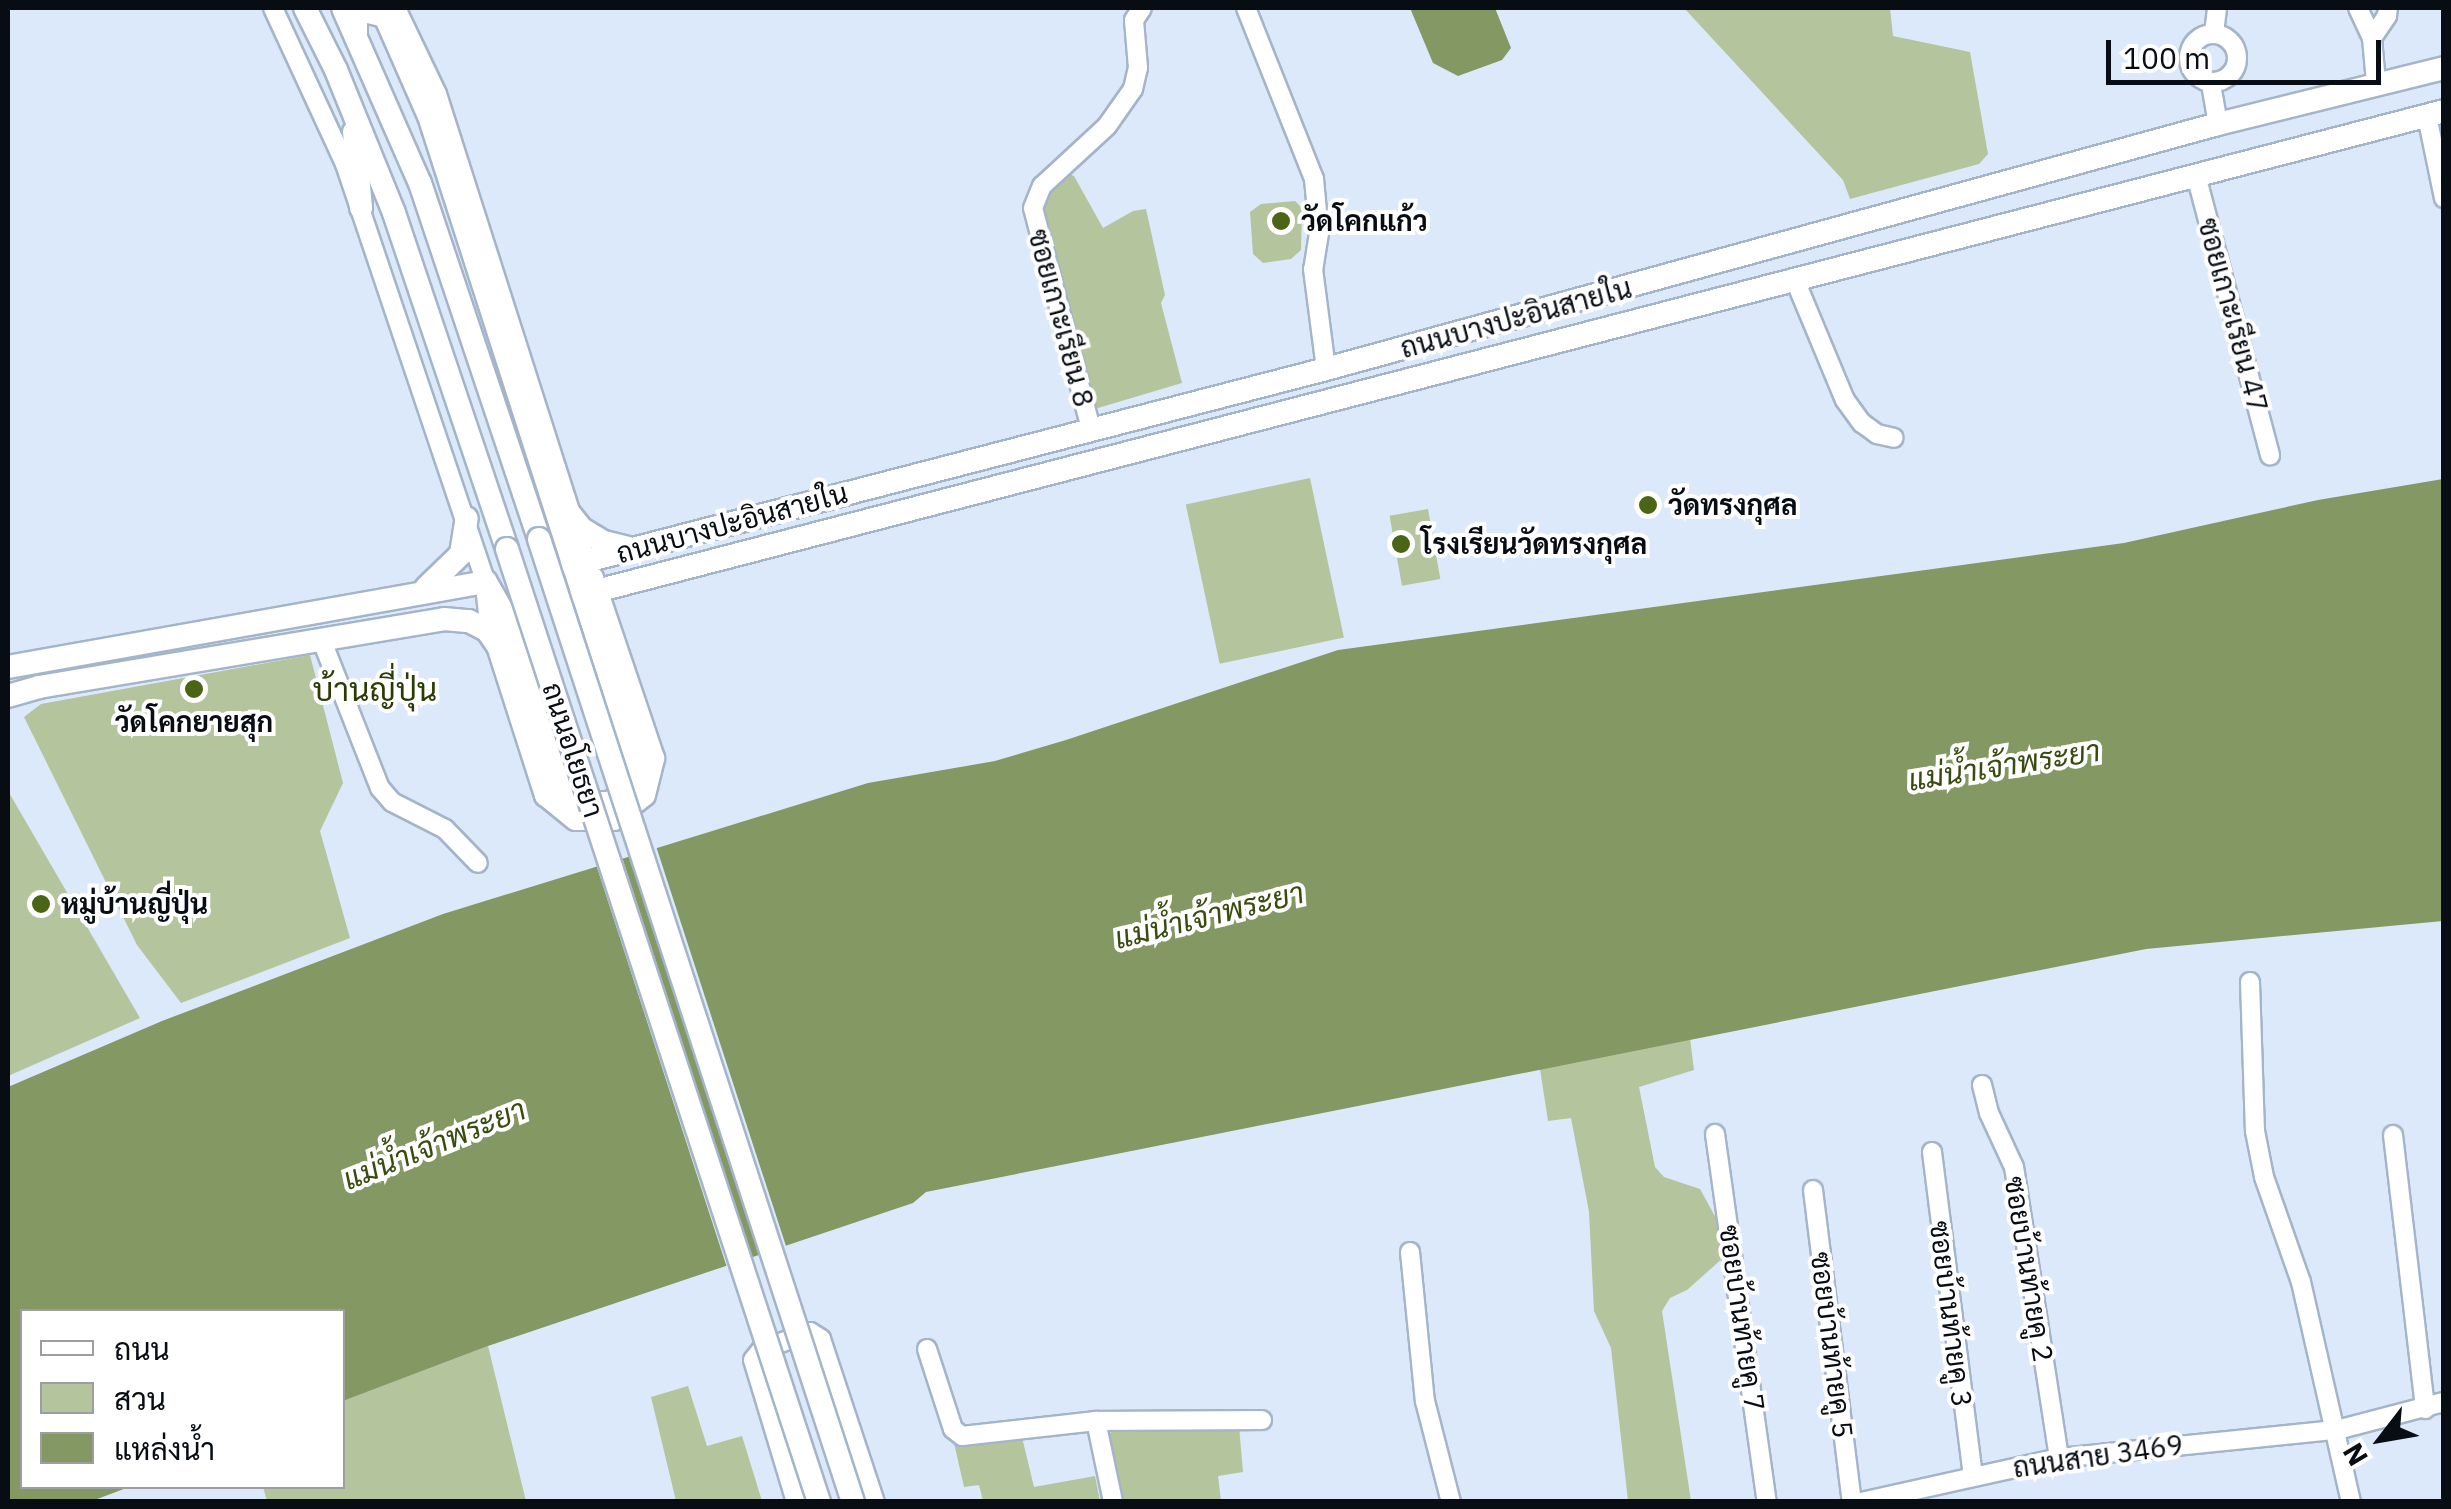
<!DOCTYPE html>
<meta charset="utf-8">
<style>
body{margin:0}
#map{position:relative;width:2451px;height:1509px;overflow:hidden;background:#dce9fa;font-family:"IBM Plex Sans",Sarabun,sans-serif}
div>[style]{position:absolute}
.green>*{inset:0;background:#b4c49d;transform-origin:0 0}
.water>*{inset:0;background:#839863}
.pier>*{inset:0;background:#dce9fa;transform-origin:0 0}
.roads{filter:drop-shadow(2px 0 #a4b4c9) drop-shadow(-2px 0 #a4b4c9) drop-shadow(0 2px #a4b4c9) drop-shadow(0 -2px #a4b4c9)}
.minor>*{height:18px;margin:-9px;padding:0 9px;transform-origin:9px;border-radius:9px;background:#fff}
.minor>.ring{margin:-9px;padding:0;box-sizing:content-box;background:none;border:18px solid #fff;border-radius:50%}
.major>*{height:22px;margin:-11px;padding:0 11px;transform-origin:11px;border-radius:11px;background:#fff}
.bridges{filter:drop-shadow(2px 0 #a4b4c9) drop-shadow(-2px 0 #a4b4c9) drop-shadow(0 2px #a4b4c9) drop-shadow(0 -2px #a4b4c9)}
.major-bridge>*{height:22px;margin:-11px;padding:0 11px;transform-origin:11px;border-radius:11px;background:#fff}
.dots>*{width:28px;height:28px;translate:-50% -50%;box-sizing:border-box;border:5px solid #fff;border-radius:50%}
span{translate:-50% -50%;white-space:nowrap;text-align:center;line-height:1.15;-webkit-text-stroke:8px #fff;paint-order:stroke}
.poi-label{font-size:28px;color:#080d14;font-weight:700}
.left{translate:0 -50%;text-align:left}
.street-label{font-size:28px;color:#080d14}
.water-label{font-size:30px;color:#384c10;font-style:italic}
.quarter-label{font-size:32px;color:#2a3b03}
.frame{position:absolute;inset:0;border:10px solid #080d14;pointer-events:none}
.legend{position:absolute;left:20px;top:1309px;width:325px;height:180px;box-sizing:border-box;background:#fff;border:2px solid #9c9ea1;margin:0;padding:12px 18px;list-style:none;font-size:30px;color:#080d14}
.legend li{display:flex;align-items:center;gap:20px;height:50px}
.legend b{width:50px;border:2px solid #9c9ea1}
.north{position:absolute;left:2331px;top:1389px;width:100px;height:100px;-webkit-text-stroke:8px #fff;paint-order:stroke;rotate:239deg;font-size:28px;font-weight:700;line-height:40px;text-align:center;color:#080d14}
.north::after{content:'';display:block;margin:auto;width:35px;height:45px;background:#080d14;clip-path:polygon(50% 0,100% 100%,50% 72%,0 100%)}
.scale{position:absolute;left:2106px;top:40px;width:275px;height:45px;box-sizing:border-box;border:5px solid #080d14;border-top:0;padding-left:12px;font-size:30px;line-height:35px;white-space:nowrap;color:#080d14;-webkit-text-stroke:8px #fff;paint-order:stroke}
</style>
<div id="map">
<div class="green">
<i style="clip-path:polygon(1684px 8px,1890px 8px,1893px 36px,1970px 52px,1988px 154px,1979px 164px,1850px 199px,1843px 180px)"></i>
<i style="clip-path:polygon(1066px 173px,1074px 176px,1103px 228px,1133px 211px,1146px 209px,1165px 295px,1161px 303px,1182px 383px,1098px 408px,1091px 403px,1037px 209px,1046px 191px)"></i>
<i style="clip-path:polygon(1295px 201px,1302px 208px,1301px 250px,1291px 259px,1263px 263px,1253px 254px,1250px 212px,1261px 204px)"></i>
<i style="left:1310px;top:478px;width:163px;height:127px;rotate:78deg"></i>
<i style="left:1428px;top:509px;width:71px;height:39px;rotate:80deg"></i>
<i style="clip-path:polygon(310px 655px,343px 783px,320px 831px,350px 938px,181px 1003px,137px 945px,24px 717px,41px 704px)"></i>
<i style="clip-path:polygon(8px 791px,140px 1018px,8px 1076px)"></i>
<i style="clip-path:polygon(1690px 1038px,1694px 1070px,1639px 1087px,1655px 1167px,1664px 1177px,1700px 1189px,1717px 1220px,1724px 1257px,1687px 1290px,1670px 1298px,1662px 1311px,1691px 1501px,1628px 1501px,1611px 1348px,1594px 1311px,1589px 1212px,1571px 1118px,1548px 1121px,1540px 1069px)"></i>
<i style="clip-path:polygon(488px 1346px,526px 1501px,267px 1501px,263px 1487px,342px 1486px,343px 1401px)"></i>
<i style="clip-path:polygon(688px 1386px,707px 1446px,742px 1436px,762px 1501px,676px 1501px,651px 1397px)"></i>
<i style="clip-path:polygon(1120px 1425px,1239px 1426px,1243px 1472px,1218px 1476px,1221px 1501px,1117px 1501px,1106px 1447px,1109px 1434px)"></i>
<i style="clip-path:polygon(1021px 1433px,1034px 1487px,1095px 1476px,1100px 1501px,983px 1501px,979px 1485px,964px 1487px,954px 1443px)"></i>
</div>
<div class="water">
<i style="clip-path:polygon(1410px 8px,1495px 8px,1511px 48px,1502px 60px,1458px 76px,1433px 63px)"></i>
<i style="clip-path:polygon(2443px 479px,2443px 921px,2146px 949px,926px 1192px,913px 1203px,488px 1346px,343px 1401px,342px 1312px,22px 1312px,22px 1486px,129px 1487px,92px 1501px,8px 1501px,8px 1087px,162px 1021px,443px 914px,868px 783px,995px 761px,1066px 740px,1338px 650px,2124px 543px,2318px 500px)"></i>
</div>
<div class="pier">
<i style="left:655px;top:843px;width:427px;height:27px;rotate:72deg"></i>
<i style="left:621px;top:854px;width:428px;height:27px;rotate:72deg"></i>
</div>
<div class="roads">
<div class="minor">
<i style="left:273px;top:8px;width:172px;rotate:65.2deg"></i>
<i style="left:345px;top:164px;width:441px;rotate:71.4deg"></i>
<i style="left:396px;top:8px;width:95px;rotate:64.5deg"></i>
<i style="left:437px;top:94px;width:490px;rotate:72.3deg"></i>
<i style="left:1246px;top:8px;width:184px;rotate:68.3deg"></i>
<i style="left:1314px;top:179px;width:54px;rotate:84.7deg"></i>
<i style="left:1319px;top:233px;width:36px;rotate:99deg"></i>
<i style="left:1313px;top:269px;width:101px;rotate:82.6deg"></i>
<i style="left:2358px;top:8px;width:33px;rotate:65deg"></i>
<i style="left:2372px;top:38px;width:45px;rotate:84.9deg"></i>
<i style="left:2214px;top:33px;width:25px;rotate:-83deg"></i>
<i class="ring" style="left:2189px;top:34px;width:30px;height:30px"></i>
<i style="left:2372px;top:38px;width:27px;rotate:-56deg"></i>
<i style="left:2387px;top:16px;width:8px;rotate:-83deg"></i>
<i style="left:2211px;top:84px;width:41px;rotate:80.1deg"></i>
<i style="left:2427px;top:116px;width:84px;rotate:78.3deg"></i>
<i style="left:2196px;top:175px;width:290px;rotate:75.2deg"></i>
<i style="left:1795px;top:280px;width:130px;rotate:67.4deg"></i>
<i style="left:1845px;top:400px;width:29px;rotate:54deg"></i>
<i style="left:1862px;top:423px;width:19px;rotate:36deg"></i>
<i style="left:1877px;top:434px;width:17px;rotate:13deg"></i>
<i style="left:1091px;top:429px;width:228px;rotate:-104.7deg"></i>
<i style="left:1033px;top:208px;width:24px;rotate:-68deg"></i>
<i style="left:1042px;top:186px;width:88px;rotate:-42.7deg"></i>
<i style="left:1107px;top:126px;width:45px;rotate:-54.9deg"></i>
<i style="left:1133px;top:89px;width:22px;rotate:-77deg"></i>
<i style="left:1138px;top:68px;width:48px;rotate:-94.8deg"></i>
<i style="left:1134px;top:20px;width:14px;rotate:-56deg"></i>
<i style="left:322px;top:641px;width:158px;rotate:68.5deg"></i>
<i style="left:380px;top:788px;width:18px;rotate:49deg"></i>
<i style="left:392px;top:802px;width:59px;rotate:27deg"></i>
<i style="left:445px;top:829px;width:47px;rotate:45.9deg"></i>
<i style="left:2250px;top:982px;width:149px;rotate:88.1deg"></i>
<i style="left:2255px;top:1131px;width:47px;rotate:78.9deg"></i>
<i style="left:2264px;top:1177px;width:111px;rotate:70.6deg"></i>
<i style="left:2301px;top:1282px;width:226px;rotate:77.2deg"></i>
<i style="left:1982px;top:1085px;width:29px;rotate:76deg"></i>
<i style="left:1989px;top:1113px;width:60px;rotate:65.2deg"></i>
<i style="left:2014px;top:1167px;width:294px;rotate:81.2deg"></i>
<i style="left:1715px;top:1134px;width:372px;rotate:82deg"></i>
<i style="left:2393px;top:1135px;width:276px;rotate:83.3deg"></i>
<i style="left:1932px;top:1152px;width:327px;rotate:82.8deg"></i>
<i style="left:1813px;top:1190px;width:314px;rotate:82.9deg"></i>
<i style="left:1410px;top:1252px;width:150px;rotate:84.3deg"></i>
<i style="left:1425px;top:1401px;width:104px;rotate:75.6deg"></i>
<i style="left:927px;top:1349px;width:84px;rotate:72deg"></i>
<i style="left:953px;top:1429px;width:11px;rotate:38deg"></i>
<i style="left:962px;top:1436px;width:135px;rotate:-6.4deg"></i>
<i style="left:1096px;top:1421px;width:166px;rotate:-0.3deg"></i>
<i style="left:1096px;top:1421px;width:83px;rotate:78.1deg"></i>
<i style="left:796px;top:1502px;width:148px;rotate:-106.8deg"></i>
<i style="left:753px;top:1360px;width:13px;rotate:-51deg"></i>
<i style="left:761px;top:1350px;width:52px;rotate:-20.2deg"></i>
<i style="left:810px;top:1332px;width:13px;rotate:32deg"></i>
<i style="left:821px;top:1339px;width:172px;rotate:71.7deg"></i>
<i style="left:1861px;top:1502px;width:203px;rotate:-12.5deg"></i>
<i style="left:2059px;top:1458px;width:279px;rotate:-5.8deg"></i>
<i style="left:2337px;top:1430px;width:111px;rotate:-14.7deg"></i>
</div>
<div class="major">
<i style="left:305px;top:8px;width:69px;rotate:63.4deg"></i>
<i style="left:336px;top:70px;width:154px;rotate:67.9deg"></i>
<i style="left:394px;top:213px;width:354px;rotate:71.4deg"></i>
<i style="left:343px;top:8px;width:191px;rotate:66.3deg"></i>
<i style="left:420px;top:183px;width:375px;rotate:71.5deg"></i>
<i style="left:356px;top:33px;width:16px;rotate:-90deg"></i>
<i style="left:356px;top:17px;width:10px;rotate:-37deg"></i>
<i style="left:364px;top:11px;width:22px;rotate:13deg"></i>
<i style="left:385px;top:16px;width:109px;rotate:66.3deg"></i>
<i style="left:429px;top:116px;width:675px;rotate:72.16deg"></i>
<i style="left:636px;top:759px;width:14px;rotate:90deg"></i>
<i style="left:636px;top:773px;width:28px;rotate:122deg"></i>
<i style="left:621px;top:797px;width:14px;rotate:155deg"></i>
<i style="left:608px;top:803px;width:27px;rotate:180deg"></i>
<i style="left:581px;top:803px;width:27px;rotate:-141deg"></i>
<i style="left:560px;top:786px;width:175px;rotate:-107.6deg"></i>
<i style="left:507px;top:619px;width:43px;rotate:-119.6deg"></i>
<i style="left:354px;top:132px;width:76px;rotate:84.7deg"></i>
<i style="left:569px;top:513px;width:21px;rotate:51deg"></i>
<i style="left:582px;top:529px;width:26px;rotate:31deg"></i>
<i style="left:604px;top:542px;width:25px;rotate:14deg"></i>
<i style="left:571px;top:565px;width:780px;rotate:-14.55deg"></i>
<i style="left:1326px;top:369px;width:925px;rotate:-15.36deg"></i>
<i style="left:2218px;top:124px;width:233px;rotate:-13.9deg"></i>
<i style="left:426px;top:588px;width:49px;rotate:-44.2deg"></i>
<i style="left:461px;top:554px;width:36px;rotate:-81deg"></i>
<i style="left:488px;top:595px;width:29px;rotate:84deg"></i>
<i style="left:491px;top:624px;width:180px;rotate:72.2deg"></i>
<i style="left:546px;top:795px;width:38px;rotate:39deg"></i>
<i style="left:576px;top:819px;width:38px"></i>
<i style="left:614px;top:819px;width:38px;rotate:-39deg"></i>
<i style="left:644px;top:795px;width:38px;rotate:-76deg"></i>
<i style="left:653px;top:758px;width:190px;rotate:-108.7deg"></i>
<i style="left:581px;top:595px;width:1925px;rotate:-14.56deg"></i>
<i style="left:8px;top:667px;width:485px;rotate:-10.1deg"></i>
<i style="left:8px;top:696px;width:32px;rotate:-16deg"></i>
<i style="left:39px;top:687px;width:411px;rotate:-9.5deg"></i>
<i style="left:444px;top:619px;width:25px;rotate:5deg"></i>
<i style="left:469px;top:621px;width:20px;rotate:27deg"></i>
<i style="left:487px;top:630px;width:18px;rotate:56deg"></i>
</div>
</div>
<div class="bridges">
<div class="major-bridge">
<i style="left:539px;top:539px;width:1013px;rotate:71.94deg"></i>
<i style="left:507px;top:549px;width:1003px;rotate:71.87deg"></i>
</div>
</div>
<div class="dots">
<i style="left:1281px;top:221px;background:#4b6516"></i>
<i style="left:1648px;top:505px;background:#4b6516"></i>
<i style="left:1401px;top:544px;background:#4b6516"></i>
<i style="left:194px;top:689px;background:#4b6516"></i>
<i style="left:41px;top:904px;background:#4b6516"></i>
</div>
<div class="poi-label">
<span class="left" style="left:1301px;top:221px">วัดโคกแก้ว</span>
<span class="left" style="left:1668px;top:505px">วัดทรงกุศล</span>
<span class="left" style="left:1421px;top:544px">โรงเรียนวัดทรงกุศล</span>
<span style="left:194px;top:722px">วัดโคกยายสุก</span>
<span class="left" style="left:61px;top:904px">หมู่บ้านญี่ปุ่น</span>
</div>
<div class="street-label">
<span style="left:2233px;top:315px;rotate:75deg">ซอยเกาะเรียน 47</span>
<span style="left:1061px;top:318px;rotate:75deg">ซอยเกาะเรียน 8</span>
<span style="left:1516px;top:318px;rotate:-15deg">ถนนบางปะอินสายใน</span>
<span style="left:732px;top:523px;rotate:-15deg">ถนนบางปะอินสายใน</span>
<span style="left:573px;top:750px;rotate:72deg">ถนนอโยธยา</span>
<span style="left:2029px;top:1269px;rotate:81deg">ซอยบ้านท้ายคู 2</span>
<span style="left:1951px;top:1314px;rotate:83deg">ซอยบ้านท้ายคู 3</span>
<span style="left:1742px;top:1318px;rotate:82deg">ซอยบ้านท้ายคู 7</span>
<span style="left:1832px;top:1345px;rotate:83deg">ซอยบ้านท้ายคู 5</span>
<span style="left:2098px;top:1456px;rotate:-8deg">ถนนสาย 3469</span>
</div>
<div class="water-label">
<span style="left:2004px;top:765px;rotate:-9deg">แม่น้ำเจ้าพระยา</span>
<span style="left:1209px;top:915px;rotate:-14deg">แม่น้ำเจ้าพระยา</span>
<span style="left:434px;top:1144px;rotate:-22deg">แม่น้ำเจ้าพระยา</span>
</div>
<div class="quarter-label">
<span style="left:375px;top:689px">บ้านญี่ปุ่น</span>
</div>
<div class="frame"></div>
<ul class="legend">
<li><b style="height:12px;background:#fff"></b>ถนน</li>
<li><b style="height:28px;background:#b4c49d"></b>สวน</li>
<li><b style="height:28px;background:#839863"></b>แหล่งน้ำ</li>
</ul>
<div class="north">N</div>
<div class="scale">100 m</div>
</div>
